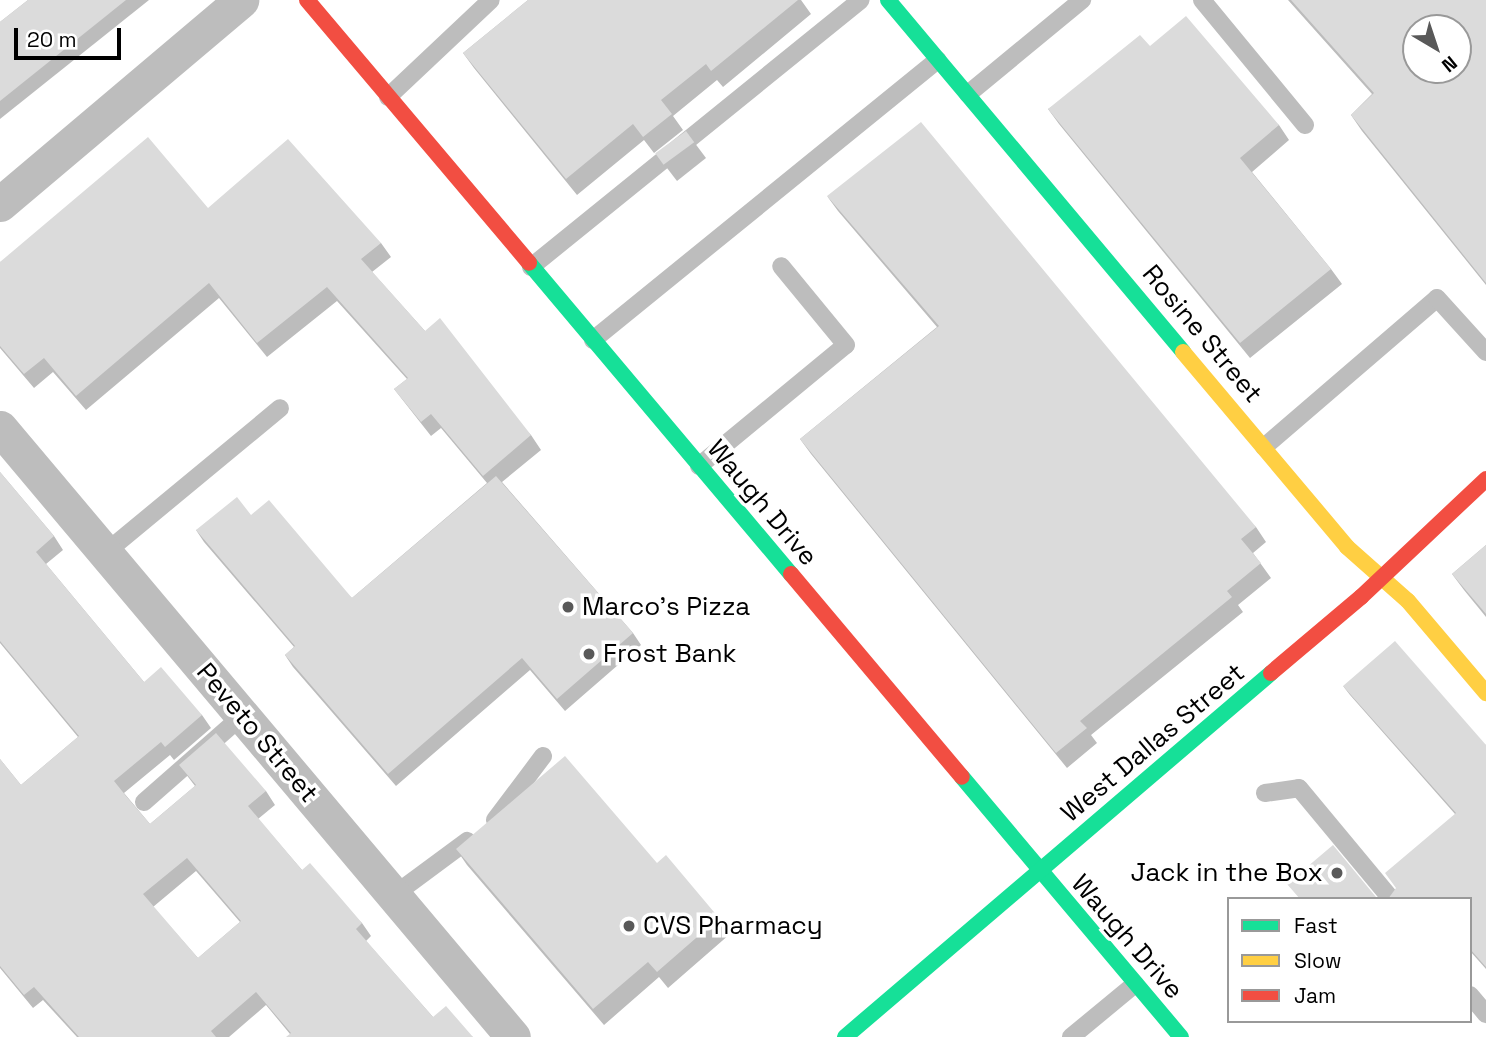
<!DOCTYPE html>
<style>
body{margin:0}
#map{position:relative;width:1486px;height:1037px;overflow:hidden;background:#fff;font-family:"Space Grotesk",sans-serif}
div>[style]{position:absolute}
.lane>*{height:18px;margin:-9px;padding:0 9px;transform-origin:9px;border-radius:9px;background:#bdbdbd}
.street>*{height:35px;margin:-17.5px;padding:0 17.5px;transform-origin:17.5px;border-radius:17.5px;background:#bdbdbd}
.fast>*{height:16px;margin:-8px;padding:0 8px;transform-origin:8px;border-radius:8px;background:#16e098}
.slow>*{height:16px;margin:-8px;padding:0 8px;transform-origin:8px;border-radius:8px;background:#ffcf43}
.jam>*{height:16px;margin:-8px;padding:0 8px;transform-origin:8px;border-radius:8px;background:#f24e42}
.wall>*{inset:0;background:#bcbcbc}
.building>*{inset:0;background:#dbdbdb;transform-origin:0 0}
.dots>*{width:19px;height:19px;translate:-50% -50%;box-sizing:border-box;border:4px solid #fff;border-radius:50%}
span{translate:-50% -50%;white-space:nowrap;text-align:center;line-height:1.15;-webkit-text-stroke:7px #fff;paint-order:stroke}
.street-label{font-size:26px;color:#000}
.poi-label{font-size:26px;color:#000}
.left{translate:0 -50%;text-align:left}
.right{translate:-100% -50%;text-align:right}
.legend{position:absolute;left:1227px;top:897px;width:245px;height:126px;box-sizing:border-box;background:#fff;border:2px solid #999;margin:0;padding:9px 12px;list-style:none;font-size:21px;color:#000}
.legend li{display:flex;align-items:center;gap:14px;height:35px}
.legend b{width:35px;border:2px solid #999}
.north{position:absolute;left:1402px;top:14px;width:70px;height:70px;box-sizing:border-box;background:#fff;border:2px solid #999;border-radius:50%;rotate:141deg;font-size:19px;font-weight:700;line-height:28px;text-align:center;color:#000}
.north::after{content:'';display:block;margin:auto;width:24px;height:32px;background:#595959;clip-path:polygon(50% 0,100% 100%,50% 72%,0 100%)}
.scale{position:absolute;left:14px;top:28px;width:107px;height:32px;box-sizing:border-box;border:4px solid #000;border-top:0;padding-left:9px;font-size:21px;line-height:24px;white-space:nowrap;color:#000;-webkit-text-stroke:5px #fff;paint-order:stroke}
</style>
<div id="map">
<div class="lane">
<i style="left:1202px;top:0;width:162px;rotate:50.5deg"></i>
<i style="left:968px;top:94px;width:148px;rotate:-39.5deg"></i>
<i style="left:388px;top:97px;width:141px;rotate:-43.3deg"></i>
<i style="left:531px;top:267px;width:424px;rotate:-39deg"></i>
<i style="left:593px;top:340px;width:444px;rotate:-39.1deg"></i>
<i style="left:1264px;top:447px;width:228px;rotate:-40.7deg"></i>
<i style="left:1437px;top:298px;width:73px;rotate:47.8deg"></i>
<i style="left:699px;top:466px;width:190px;rotate:-39.5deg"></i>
<i style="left:846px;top:345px;width:102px;rotate:-129.4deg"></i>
<i style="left:105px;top:553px;width:227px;rotate:-39.6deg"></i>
<i style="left:1265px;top:793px;width:34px;rotate:-8deg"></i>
<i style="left:1299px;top:788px;width:144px;rotate:50.3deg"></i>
<i style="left:144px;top:802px;width:130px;rotate:-41.3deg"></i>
<i style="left:495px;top:820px;width:80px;rotate:-53.1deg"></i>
<i style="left:394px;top:895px;width:91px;rotate:-36.5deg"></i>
<i style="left:1470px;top:995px;width:25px;rotate:50deg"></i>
<i style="left:1071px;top:1037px;width:83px;rotate:-39.6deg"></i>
</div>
<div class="street">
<i style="left:0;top:204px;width:316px;rotate:-40.2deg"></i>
<i style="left:0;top:428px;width:796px;rotate:49.89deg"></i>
</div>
<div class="fast">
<i style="left:888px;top:0;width:459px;rotate:50deg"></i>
<i style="left:529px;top:263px;width:407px;rotate:49.9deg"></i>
<i style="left:962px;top:777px;width:340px;rotate:49.9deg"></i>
<i style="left:845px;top:1037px;width:560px;rotate:-40.51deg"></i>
</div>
<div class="slow">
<i style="left:1183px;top:352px;width:255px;rotate:49.9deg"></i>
<i style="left:1347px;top:547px;width:81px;rotate:41.5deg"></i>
<i style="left:1408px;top:601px;width:121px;rotate:49.7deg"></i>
</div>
<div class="jam">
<i style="left:307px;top:0;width:344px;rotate:49.8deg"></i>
<i style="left:791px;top:574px;width:265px;rotate:49.9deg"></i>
<i style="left:1271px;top:673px;width:118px;rotate:-40.2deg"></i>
<i style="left:1361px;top:597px;width:172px;rotate:-43.3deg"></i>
</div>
<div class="wall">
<i style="clip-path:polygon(28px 0,149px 0,0 119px,0 22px)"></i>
<i style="clip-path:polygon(528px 0,801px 0,811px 14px,723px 87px,717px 80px,673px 116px,683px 130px,654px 153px,644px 140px,577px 195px,474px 68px,463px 53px)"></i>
<i style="clip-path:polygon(1288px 0,1486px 0,1486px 285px,1362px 131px,1351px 115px,1372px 94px)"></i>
<i style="clip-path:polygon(1150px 46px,1279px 125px,1289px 140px,1252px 172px,1331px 269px,1342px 284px,1250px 358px,1059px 124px,1048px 109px)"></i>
<i style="clip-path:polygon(694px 142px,706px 158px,677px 181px,657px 155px)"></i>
<i style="clip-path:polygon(827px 196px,1256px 527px,1266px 542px,1253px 553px,1271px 578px,1238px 605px,1243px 612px,1091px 735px,1097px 743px,1067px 768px,811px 454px,800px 439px,937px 327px,838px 211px)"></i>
<i style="clip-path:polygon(208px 208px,381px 243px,391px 257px,372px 272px,425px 331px,531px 435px,541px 450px,502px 482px,633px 633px,641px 645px,565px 711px,530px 670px,396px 786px,293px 667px,285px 655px,294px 647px,204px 542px,196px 530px,251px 515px,352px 598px,487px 483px,441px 428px,431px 436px,394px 389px,407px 379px,337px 301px,267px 357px,219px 298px,86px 410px,53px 372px,34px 388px,0 348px,0 262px)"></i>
<i style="clip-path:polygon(evenodd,0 472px,54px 536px,63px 550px,46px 564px,144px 682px,202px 715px,211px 728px,174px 760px,170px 755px,124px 793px,150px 824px,195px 786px,179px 765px,266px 791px,275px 805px,258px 819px,302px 870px,362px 923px,371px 936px,366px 941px,433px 1017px,473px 1037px,290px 1034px,266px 1005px,229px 1037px,77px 1037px,43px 1000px,33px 1008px,0 968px,0 759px,21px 785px,78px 737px,0 643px,0 472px,196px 871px,240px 922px,198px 958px,153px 907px,196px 871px)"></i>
<i style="clip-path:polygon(1486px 545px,1486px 617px,1464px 590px,1452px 574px)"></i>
<i style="clip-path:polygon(1343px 686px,1486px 745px,1486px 969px,1470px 951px,1470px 899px,1455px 814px,1350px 695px)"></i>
<i style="clip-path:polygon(456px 849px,657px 863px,719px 918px,730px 934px,668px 988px,659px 977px,604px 1025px,467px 865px)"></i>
</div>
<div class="building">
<i style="clip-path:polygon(28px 0,126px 0,0 101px,0 22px)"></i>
<i style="clip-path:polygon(528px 0,798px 0,711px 71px,706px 64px,661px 100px,672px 114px,643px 137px,633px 124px,566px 179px,463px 53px)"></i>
<i style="clip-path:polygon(evenodd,1291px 0,1486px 0,1486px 283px,1351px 115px,1374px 93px,1291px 0,1416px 28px,1458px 28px,1458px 70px,1416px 70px,1416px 28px)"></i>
<i style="clip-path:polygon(1186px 16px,1279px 125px,1240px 158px,1331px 269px,1240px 343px,1048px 109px,1140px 35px,1150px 46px)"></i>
<i style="clip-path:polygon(921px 122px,1256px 527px,1241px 539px,1261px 563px,1227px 591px,1232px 597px,1080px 721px,1087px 728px,1056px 753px,800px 439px,939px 326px,827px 196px)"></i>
<i style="left:686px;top:131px;width:14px;height:38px;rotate:54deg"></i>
<i style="clip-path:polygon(148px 137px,208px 208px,288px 139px,381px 243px,361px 259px,425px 331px,440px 318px,531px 435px,483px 476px,431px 414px,421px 422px,394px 389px,408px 378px,327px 287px,257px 343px,209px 283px,76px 396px,44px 358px,24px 374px,0 346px,0 262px)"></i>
<i style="clip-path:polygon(evenodd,0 472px,54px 536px,36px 552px,144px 682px,161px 667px,202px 715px,165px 747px,161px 742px,114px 781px,126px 796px,150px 824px,196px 785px,179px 765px,216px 733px,266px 791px,248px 806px,302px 870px,310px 863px,338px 895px,362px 923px,356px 929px,433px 1017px,446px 1006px,473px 1037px,286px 1037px,291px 1033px,256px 992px,211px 1031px,216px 1037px,79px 1037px,34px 987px,24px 995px,0 966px,0 759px,21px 785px,79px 736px,0 641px,0 472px,187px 858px,241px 921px,198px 958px,143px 894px,187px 858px)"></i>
<i style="clip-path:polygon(496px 476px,633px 633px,557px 699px,522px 658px,388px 774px,285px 655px,295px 646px,196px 530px,237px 497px,251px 515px,269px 500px,352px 598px)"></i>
<i style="clip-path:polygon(1486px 545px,1486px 614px,1452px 574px)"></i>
<i style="clip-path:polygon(1395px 641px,1486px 745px,1486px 967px,1470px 949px,1470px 899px,1388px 899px,1396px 888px,1385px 873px,1456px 813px,1343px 686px)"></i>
<i style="clip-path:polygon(565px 756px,657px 863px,666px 855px,719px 918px,657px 972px,648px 962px,593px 1009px,456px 849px)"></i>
<i style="clip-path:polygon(1333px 845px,1376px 897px,1381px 899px,1300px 899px,1287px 884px)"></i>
</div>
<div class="dots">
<i style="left:568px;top:607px;background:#595959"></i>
<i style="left:589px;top:654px;background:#595959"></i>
<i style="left:1337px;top:873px;background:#595959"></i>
<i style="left:629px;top:926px;background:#595959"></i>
</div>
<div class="street-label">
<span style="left:1202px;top:334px;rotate:50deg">Rosine Street</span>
<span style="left:762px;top:503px;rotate:50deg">Waugh Drive</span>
<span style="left:257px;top:733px;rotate:50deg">Peveto Street</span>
<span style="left:1153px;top:743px;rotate:-40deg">West Dallas Street</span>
<span style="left:1127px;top:937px;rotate:49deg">Waugh Drive</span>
</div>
<div class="poi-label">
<span class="left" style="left:582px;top:607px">Marco's Pizza</span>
<span class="left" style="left:603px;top:654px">Frost Bank</span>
<span class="right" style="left:1323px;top:873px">Jack in the Box</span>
<span class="left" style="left:643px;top:926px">CVS Pharmacy</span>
</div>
<ul class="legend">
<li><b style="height:9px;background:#16e098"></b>Fast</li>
<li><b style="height:9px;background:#ffcf43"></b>Slow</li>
<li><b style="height:9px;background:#f24e42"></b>Jam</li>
</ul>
<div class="north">N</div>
<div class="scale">20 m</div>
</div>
